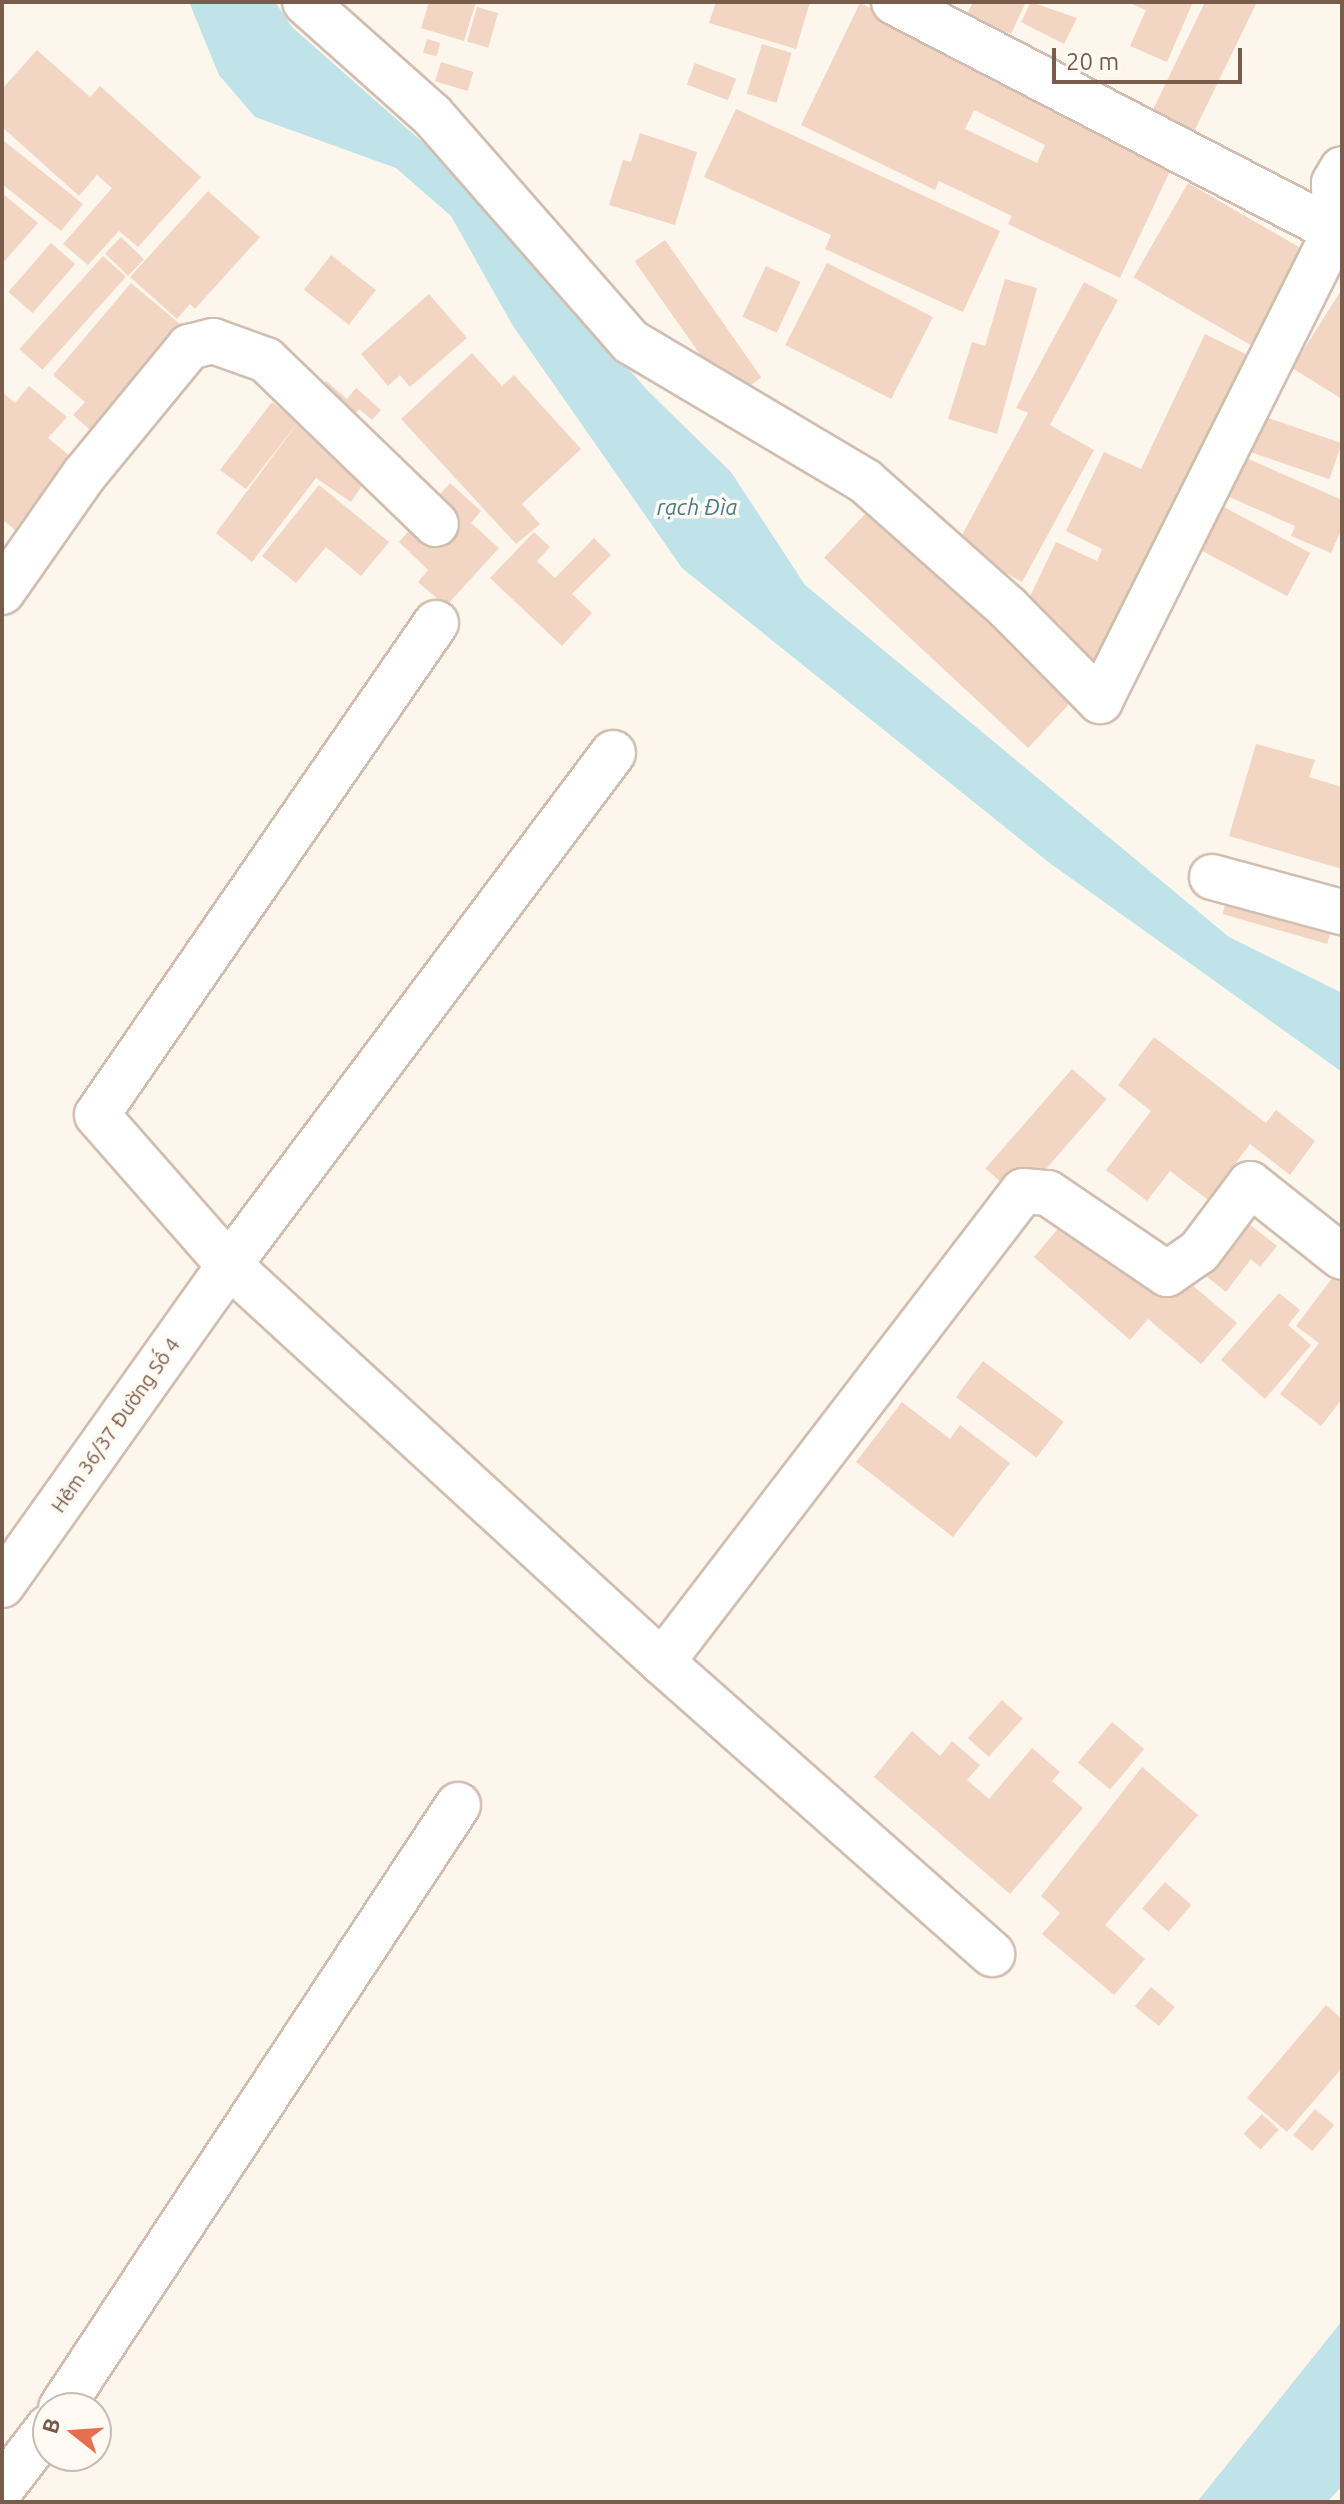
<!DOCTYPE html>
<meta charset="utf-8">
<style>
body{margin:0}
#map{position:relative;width:1344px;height:2504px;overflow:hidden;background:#fdf6ec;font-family:Ubuntu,sans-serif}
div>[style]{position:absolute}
.water>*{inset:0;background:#bfe3e8}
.building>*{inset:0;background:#f3d5c3;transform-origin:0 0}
.roads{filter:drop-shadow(2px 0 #d1beb0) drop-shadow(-2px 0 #d1beb0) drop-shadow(0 2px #d1beb0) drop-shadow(0 -2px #d1beb0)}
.minor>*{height:44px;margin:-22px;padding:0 22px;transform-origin:22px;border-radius:22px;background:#fff}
span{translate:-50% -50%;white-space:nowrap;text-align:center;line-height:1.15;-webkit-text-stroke:7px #fffaf3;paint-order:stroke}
.street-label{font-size:20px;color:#7a5c4d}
.water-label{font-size:22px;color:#437c86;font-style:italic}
.frame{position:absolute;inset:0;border:4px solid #7a5c4d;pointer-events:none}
.north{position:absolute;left:32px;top:2392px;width:80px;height:80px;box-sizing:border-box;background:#fffaf3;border:2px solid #cabbb1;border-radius:50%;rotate:287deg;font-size:22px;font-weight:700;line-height:32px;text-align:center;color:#7a5c4d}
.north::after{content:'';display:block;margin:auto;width:28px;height:36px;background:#e76f51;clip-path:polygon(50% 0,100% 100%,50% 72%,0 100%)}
.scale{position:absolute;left:1052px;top:48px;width:190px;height:36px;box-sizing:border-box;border:4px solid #7a5c4d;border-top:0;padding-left:10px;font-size:24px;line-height:28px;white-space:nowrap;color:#7a5c4d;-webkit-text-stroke:6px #fffaf3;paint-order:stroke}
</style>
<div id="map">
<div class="water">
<i style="clip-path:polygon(189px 2px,275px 2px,292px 27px,445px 162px,649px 392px,731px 472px,805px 585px,1229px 937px,1342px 993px,1342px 1072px,1051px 864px,682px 568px,513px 326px,451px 216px,396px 168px,255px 117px,219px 75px)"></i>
<i style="clip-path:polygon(1342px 2321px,1342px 2486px,1327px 2502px,1197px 2502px)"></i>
</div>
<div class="building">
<i style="clip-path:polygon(429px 2px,476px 2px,464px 41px,421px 28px)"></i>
<i style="clip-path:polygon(716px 2px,810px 2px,796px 49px,709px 23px)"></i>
<i style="clip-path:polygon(973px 2px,1026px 2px,1011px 34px,967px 14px)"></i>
<i style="clip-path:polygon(1031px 2px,1077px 18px,1064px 44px,1021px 22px)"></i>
<i style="clip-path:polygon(1127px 2px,1193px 2px,1167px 62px,1130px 46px,1146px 10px)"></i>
<i style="clip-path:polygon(1205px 2px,1257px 2px,1188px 144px,1146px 124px)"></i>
<i style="clip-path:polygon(evenodd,860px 3px,1117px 126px,1109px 140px,1171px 169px,1120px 278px,1008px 224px,1012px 216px,939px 181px,935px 190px,801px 125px,860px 3px,974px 110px,1045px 145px,1037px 163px,965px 129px,974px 110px)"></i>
<i style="left:477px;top:7px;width:22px;height:36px;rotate:16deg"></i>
<i style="left:427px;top:39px;width:14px;height:14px;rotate:17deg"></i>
<i style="left:762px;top:44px;width:31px;height:52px;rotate:17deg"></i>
<i style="clip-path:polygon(37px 50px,90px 97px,100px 86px,201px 177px,138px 247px,119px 231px,88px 265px,63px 244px,112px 188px,97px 175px,79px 196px,2px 127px,2px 89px)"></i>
<i style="left:441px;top:62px;width:34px;height:20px;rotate:17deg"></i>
<i style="left:695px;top:63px;width:44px;height:23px;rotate:21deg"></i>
<i style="clip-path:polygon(736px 109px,1000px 231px,963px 312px,825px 249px,831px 235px,704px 177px)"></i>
<i style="clip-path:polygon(640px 133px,697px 152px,675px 225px,609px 205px,623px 160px,631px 162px)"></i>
<i style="clip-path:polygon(4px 141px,83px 204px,61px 231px,2px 184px)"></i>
<i style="left:1188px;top:183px;width:137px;height:109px;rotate:30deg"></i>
<i style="clip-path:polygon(208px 191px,260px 237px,195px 309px,190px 304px,177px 319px,130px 277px)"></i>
<i style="clip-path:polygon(2px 193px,38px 223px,2px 264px)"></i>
<i style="left:121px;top:237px;width:32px;height:23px;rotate:44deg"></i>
<i style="left:665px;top:240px;width:168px;height:37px;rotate:55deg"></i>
<i style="left:51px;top:243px;width:32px;height:65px;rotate:41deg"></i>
<i style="left:331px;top:255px;width:57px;height:44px;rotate:38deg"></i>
<i style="left:103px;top:256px;width:31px;height:125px;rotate:42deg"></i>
<i style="left:827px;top:263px;width:119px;height:92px;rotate:27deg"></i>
<i style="left:766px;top:266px;width:38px;height:56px;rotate:25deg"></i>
<i style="clip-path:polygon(1005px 279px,1037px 288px,997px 434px,948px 419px,972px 342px,985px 346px)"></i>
<i style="clip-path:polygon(1084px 282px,1118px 300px,1050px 425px,1094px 450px,1022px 582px,956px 546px,1028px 413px,1016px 408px)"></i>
<i style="clip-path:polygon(131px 283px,193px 335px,103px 441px,73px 415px,85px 402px,53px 375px)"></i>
<i style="clip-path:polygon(1342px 289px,1342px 399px,1292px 368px)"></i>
<i style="clip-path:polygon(429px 294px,467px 338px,410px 387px,400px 375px,388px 386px,361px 354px)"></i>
<i style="clip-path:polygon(1205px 334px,1260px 361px,1111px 670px,1052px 641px,1060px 624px,1025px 607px,1056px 542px,1097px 561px,1102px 549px,1066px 531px,1104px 452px,1141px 469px)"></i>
<i style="clip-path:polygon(472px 353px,502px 386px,514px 375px,581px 449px,522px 504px,540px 524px,516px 544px,401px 419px)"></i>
<i style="clip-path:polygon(326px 381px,347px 399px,356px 388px,381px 410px,372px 420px,359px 409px,345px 426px,311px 398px)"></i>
<i style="clip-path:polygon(29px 386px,67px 417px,48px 438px,94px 476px,35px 547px,2px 519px,2px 392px,15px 403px)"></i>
<i style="clip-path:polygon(296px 395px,376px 464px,351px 502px,316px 478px,252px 562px,216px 533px,302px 417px,246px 489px,220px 470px,272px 402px,283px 411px)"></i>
<i style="left:1251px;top:412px;width:96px;height:38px;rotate:19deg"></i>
<i style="clip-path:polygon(1244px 457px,1342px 500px,1342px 528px,1331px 553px,1291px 536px,1295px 526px,1227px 496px)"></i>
<i style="clip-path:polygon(450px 483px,481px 511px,471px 523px,499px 548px,446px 606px,418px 582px,428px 570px,399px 542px)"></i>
<i style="clip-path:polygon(319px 485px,389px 542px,361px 576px,326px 547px,296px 583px,262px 556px)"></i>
<i style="left:878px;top:500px;width:279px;height:79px;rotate:43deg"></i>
<i style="left:1222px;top:506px;width:100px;height:49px;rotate:28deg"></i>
<i style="clip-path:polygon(534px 532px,550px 547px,537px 561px,555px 578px,594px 538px,611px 555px,572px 594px,592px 613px,562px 646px,490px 578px)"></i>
<i style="clip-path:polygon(1256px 744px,1315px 760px,1309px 777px,1342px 787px,1342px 869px,1229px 836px)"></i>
<i style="left:1237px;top:863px;width:109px;height:53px;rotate:16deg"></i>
<i style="clip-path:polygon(1154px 1037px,1266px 1123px,1276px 1110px,1315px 1141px,1290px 1175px,1250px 1144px,1208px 1200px,1170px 1171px,1147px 1201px,1106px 1170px,1151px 1111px,1118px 1085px)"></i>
<i style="left:1072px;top:1069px;width:46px;height:132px;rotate:41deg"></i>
<i style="clip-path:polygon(1106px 1212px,1237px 1323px,1201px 1364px,1148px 1319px,1130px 1340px,1034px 1257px,1062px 1224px)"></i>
<i style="clip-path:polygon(1235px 1213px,1277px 1246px,1260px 1267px,1251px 1259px,1226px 1292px,1195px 1267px)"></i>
<i style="clip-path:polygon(1342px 1251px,1342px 1399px,1321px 1426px,1280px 1394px,1319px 1343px,1296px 1326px,1333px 1277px,1320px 1268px)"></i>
<i style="clip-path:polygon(1279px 1293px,1300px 1310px,1288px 1325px,1311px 1345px,1265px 1399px,1221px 1360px)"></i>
<i style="left:983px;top:1361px;width:101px;height:45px;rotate:37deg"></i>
<i style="clip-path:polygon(902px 1402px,950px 1439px,960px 1425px,1010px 1463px,953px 1537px,856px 1462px)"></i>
<i style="left:1002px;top:1700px;width:28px;height:51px;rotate:42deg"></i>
<i style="left:1112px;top:1722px;width:42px;height:53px;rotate:40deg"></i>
<i style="clip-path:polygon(912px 1731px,940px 1756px,952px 1741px,980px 1765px,967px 1780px,989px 1799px,1032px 1748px,1060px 1772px,1052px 1781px,1083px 1808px,1010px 1894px,874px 1777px)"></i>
<i style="clip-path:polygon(1142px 1767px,1198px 1815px,1105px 1925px,1145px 1959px,1114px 1995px,1042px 1934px,1060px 1913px,1041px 1896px)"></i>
<i style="left:1165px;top:1882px;width:35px;height:35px;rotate:41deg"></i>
<i style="left:1151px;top:1987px;width:31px;height:25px;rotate:40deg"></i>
<i style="clip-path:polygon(1326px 2005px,1342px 2019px,1342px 2068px,1287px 2132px,1247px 2098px)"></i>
<i style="left:1315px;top:2109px;width:25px;height:34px;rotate:40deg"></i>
<i style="left:1262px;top:2114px;width:23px;height:27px;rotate:43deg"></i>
</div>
<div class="roads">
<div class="minor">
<i style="left:305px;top:2px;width:170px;rotate:41.7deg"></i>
<i style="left:432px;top:115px;width:302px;rotate:48.8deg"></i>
<i style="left:631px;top:342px;width:272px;rotate:30.7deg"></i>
<i style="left:865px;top:481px;width:191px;rotate:41.6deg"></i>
<i style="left:1008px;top:608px;width:131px;rotate:45.3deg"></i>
<i style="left:1100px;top:701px;width:525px;rotate:-63.43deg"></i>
<i style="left:1335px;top:231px;width:48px;rotate:-91.2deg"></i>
<i style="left:1334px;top:183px;width:16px;rotate:-60deg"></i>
<i style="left:894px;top:2px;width:497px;rotate:27.4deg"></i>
<i style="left:2px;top:592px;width:143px;rotate:-55deg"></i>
<i style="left:84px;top:475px;width:166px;rotate:-50.6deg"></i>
<i style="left:189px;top:347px;width:25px;rotate:-14deg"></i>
<i style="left:213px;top:341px;width:56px;rotate:19.7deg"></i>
<i style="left:266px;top:360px;width:236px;rotate:44deg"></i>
<i style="left:436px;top:623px;width:597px;rotate:124.57deg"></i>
<i style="left:97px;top:1115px;width:200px;rotate:48.7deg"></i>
<i style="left:229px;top:1265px;width:587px;rotate:42.52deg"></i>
<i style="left:662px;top:1662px;width:441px;rotate:41.5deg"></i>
<i style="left:1212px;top:877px;width:135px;rotate:15.1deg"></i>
<i style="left:2px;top:1585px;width:392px;rotate:-54.6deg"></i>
<i style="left:229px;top:1265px;width:640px;rotate:-53.13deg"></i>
<i style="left:662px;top:1662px;width:593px;rotate:-52.53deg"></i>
<i style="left:1023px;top:1191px;width:25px;rotate:5deg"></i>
<i style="left:1048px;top:1193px;width:144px;rotate:34.2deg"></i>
<i style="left:1167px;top:1274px;width:39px;rotate:-35deg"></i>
<i style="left:1199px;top:1252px;width:85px;rotate:-53.1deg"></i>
<i style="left:1250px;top:1184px;width:117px;rotate:38.4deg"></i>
<i style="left:61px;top:2408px;width:722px;rotate:-56.64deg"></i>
<i style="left:2px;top:2488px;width:76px;rotate:-52.5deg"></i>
</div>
</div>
<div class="street-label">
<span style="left:115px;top:1425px;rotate:-55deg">Hẻm 36/37 Đường Số 4</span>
</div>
<div class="water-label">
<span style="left:697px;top:507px">rạch Đìa</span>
</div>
<div class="frame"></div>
<div class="north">B</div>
<div class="scale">20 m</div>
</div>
